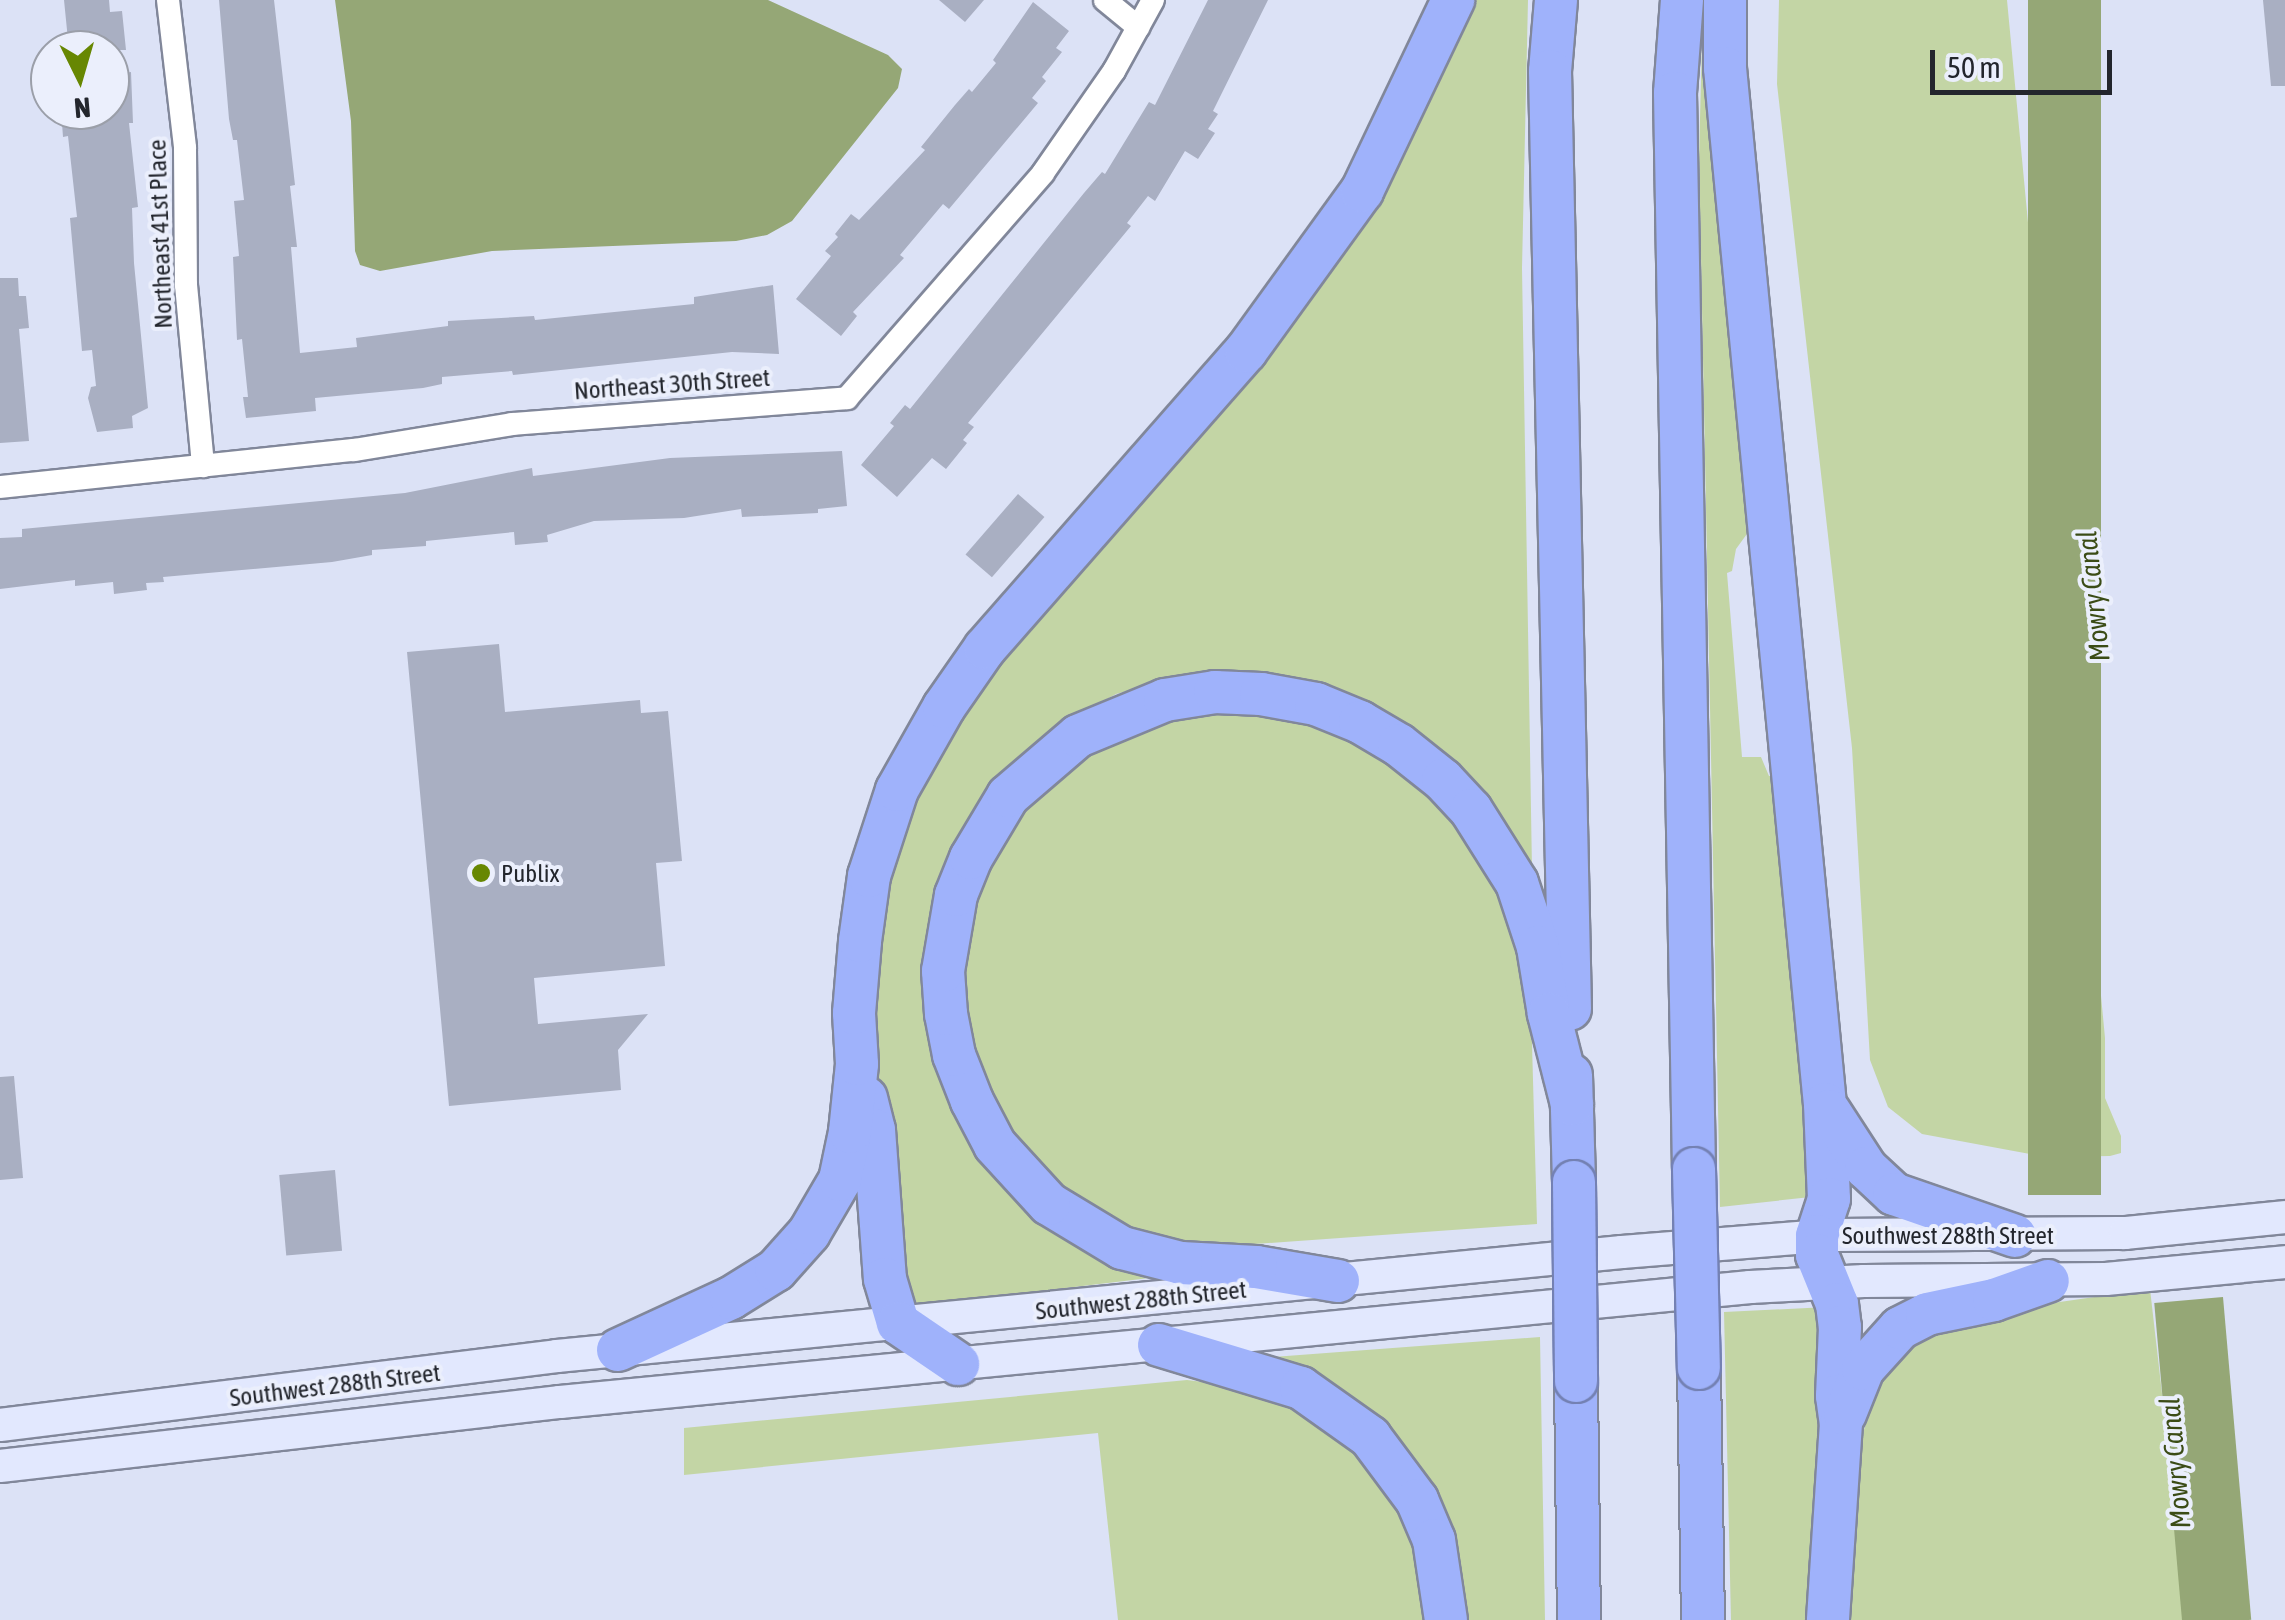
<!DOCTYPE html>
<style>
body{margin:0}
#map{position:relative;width:2285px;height:1620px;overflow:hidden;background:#dce2f6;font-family:"Asap Condensed",sans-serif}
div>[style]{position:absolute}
.green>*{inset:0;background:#c3d5a5}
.water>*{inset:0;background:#95a776;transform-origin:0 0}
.building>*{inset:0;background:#a9afc2;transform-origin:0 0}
.roads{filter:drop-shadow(2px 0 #81879a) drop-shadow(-2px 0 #81879a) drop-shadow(0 2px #81879a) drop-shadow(0 -2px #81879a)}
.street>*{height:22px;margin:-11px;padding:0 11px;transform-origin:11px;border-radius:11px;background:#fff}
.secondary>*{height:32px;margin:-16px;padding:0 16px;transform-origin:16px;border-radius:16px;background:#e2e8fe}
.highway>*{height:42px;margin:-21px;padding:0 21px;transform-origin:21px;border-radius:21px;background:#9fb2fb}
.bridges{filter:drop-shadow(2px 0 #7481b3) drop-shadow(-2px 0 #7481b3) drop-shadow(0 2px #7481b3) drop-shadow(0 -2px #7481b3)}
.highway-bridge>*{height:42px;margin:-21px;padding:0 21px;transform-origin:21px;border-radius:21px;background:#9fb2fb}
.dots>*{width:28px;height:28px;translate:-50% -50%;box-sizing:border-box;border:5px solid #ebeffc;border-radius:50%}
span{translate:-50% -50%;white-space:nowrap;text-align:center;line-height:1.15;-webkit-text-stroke:8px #ebeffc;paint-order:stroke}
.street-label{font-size:25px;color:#23262d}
.poi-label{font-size:25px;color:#23262d}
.left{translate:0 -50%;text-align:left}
.water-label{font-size:28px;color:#3b4c16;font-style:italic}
.north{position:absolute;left:30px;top:30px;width:100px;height:100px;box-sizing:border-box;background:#ebeffc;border:2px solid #9b9fa9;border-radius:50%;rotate:175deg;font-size:28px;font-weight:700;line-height:40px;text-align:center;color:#23262d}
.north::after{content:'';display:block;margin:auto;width:35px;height:45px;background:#678702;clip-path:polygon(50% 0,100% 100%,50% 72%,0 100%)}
.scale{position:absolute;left:1930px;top:50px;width:182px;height:45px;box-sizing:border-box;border:5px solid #23262d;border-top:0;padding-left:12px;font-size:30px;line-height:35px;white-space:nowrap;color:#23262d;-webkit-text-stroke:8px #ebeffc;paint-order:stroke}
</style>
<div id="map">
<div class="green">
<i style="clip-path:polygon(1465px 0,1528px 0,1522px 268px,1532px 870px,1514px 835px,1457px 768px,1430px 741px,1355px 698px,1187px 675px,1116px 694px,1050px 731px,999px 780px,943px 885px,960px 1106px,1166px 1276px,908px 1307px,878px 1085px,875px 992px,887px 894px,906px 828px,928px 776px,953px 730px,1011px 650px,1265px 355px)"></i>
<i style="clip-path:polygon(1703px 0,1709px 0,1752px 527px,1736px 549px,1732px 571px,1727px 573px,1742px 757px,1761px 757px,1769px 776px,1779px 775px,1820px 1196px,1720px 1207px,1699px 158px)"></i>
<i style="clip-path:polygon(1779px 0,2007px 0,2105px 1038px,2105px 1098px,2121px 1136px,2121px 1153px,2110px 1156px,2046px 1157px,1922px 1134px,1888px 1107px,1870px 1060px,1852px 748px,1777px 84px)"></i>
<i style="clip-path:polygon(1239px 712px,1329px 730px,1385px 759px,1437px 803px,1493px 881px,1517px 942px,1531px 1008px,1537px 1224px,1170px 1250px,1108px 1228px,1006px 1140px,960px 1025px,968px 906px,1015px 814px,1083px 757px,1151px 724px)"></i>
<i style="clip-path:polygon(2150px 1289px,2188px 1620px,1846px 1620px,1858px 1449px,1889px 1348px,1969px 1315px)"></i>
<i style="clip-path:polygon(1827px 1307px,1817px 1620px,1731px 1620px,1724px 1312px)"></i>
<i style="clip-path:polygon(1540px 1337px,1545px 1620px,1462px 1620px,1447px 1537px,1273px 1357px)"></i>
<i style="clip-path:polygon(1187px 1380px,1267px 1390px,1347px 1433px,1410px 1515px,1437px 1620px,1118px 1620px,1098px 1433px,684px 1475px,684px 1428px)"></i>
</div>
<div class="water">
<i style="clip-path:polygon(335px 0,768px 0,888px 55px,902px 69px,898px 88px,792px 221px,767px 235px,736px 241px,492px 251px,380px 271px,360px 265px,355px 251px,351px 121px)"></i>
<i style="left:2028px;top:0;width:73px;height:1195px"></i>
<i style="left:2223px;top:1297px;width:324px;height:69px;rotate:85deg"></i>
</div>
<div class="building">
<i style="clip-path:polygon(64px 0,109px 0,110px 12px,122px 11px,126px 50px,69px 50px)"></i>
<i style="clip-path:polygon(219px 0,274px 0,295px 185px,290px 186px,297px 247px,291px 247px,300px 353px,357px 347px,356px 338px,448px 326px,448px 321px,534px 316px,535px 320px,694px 304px,694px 297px,773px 285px,779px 354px,732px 352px,513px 375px,512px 371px,442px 377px,442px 384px,423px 388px,315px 398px,316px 411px,246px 418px,243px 397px,248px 397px,242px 339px,237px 340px,233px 257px,239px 256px,234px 201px,244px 200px,237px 140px,233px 140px,229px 119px)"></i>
<i style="clip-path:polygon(939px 0,984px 0,965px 22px)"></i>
<i style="clip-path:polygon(1208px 0,1268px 0,1213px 111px,1218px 114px,1208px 129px,1215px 133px,1198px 159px,1185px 151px,1155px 201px,1148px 196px,1127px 223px,1131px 226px,968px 423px,974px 427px,963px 440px,967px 443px,946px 469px,932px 458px,897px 497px,861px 465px,894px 426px,890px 423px,905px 405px,910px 409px,1084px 193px,1102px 172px,1105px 174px,1149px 102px,1155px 105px)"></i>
<i style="clip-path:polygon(2263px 0,2285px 0,2285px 86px,2271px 86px)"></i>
<i style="clip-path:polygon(1033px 2px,1069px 31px,1056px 48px,1062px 52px,1042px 77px,1046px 81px,1032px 98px,1038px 103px,949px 209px,943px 204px,900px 255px,904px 258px,853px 312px,857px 316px,841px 336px,796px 299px,831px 256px,825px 251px,838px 237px,835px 234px,851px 214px,859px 220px,925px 150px,921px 147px,955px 105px,969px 89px,972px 92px,996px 63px,993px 60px)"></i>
<i style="clip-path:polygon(131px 72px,133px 123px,129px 123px,138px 207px,132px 208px,134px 263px,148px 408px,132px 416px,133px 428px,97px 432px,88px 398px,91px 387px,96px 386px,92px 350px,82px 351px,70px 218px,77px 217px,68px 136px,63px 137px,61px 110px,110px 110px,110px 75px)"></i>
<i style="clip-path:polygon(0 278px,18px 278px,19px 296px,26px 296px,29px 328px,19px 329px,29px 441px,0 443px)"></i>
<i style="clip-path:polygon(842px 451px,847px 506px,818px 509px,818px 513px,742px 517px,741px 509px,684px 518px,594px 521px,547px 535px,548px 542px,515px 545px,514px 532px,426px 541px,426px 546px,372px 550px,372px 555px,332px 562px,163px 577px,164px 582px,146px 583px,147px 590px,114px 594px,113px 582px,75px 586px,75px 580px,0 589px,0 538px,22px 537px,22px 529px,405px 493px,532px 468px,533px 476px,670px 458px)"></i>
<i style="left:1018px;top:494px;width:35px;height:80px;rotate:41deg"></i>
<i style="clip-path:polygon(499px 644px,505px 712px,640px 700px,641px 713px,668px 711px,682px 861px,656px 863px,665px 966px,534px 978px,538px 1024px,648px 1014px,618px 1050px,621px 1090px,449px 1106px,407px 652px)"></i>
<i style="clip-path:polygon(14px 1076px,23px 1178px,0 1180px,0 1077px)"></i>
<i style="left:335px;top:1170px;width:81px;height:56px;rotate:85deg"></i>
</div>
<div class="roads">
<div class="street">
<i style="left:168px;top:0;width:149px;rotate:83.4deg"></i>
<i style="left:185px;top:148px;width:137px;rotate:89.6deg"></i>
<i style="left:186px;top:285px;width:182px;rotate:84.6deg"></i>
<i style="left:1105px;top:0;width:43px;rotate:39.3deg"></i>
<i style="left:0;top:487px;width:356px;rotate:-6deg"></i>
<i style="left:354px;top:450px;width:160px;rotate:-9.3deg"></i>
<i style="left:512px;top:424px;width:336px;rotate:-4.4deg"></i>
<i style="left:847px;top:398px;width:298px;rotate:-48.9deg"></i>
<i style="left:1043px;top:173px;width:124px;rotate:-55.2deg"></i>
<i style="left:1114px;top:71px;width:81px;rotate:-61.2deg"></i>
</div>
<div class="secondary">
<i style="left:0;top:1425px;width:561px;rotate:-7.06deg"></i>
<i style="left:557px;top:1356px;width:1070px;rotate:-5.58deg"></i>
<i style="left:1622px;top:1252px;width:214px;rotate:-4.6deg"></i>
<i style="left:1835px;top:1235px;width:290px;rotate:-0.4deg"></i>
<i style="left:2125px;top:1233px;width:161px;rotate:-5.7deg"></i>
<i style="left:0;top:1466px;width:564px;rotate:-6.52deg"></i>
<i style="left:560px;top:1402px;width:1196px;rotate:-5.52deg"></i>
<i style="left:1750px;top:1287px;width:114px;rotate:-3deg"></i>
<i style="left:1864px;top:1281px;width:242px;rotate:-0.5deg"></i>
<i style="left:2106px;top:1279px;width:180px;rotate:-5.4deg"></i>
</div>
<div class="highway">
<i style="left:1556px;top:0;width:71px;rotate:94.8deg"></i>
<i style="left:1550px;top:71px;width:938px;rotate:88.78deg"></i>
<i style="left:1682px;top:0;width:93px;rotate:94.3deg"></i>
<i style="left:1675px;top:93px;width:1076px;rotate:88.99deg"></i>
<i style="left:1725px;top:0;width:68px;rotate:90deg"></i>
<i style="left:1725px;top:68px;width:1041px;rotate:84.49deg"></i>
<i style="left:1825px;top:1104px;width:95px;rotate:87.6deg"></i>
<i style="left:1829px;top:1199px;width:39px;rotate:108deg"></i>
<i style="left:1817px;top:1236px;width:19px;rotate:90deg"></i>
<i style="left:1817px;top:1255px;width:53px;rotate:67.8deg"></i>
<i style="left:1837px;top:1304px;width:23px;rotate:83deg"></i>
<i style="left:1840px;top:1327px;width:69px;rotate:92.5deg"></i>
<i style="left:1837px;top:1396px;width:27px;rotate:82deg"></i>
<i style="left:1841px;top:1423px;width:197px;rotate:93.8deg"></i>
<i style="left:1571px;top:1075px;width:107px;rotate:88.4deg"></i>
<i style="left:866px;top:1098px;width:33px;rotate:76deg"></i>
<i style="left:874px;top:1130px;width:149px;rotate:85.8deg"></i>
<i style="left:885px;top:1279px;width:46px;rotate:73.5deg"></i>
<i style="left:898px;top:1323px;width:73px;rotate:34.3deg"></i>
<i style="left:1829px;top:1111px;width:68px;rotate:57deg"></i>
<i style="left:1866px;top:1168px;width:38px;rotate:43deg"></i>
<i style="left:1894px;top:1194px;width:128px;rotate:19.1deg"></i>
<i style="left:1338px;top:1281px;width:83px;rotate:-170.3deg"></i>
<i style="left:1256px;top:1267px;width:75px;rotate:-176.9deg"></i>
<i style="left:1181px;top:1263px;width:61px;rotate:-165.7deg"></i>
<i style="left:1122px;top:1248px;width:85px;rotate:-148.9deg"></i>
<i style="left:1049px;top:1204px;width:80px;rotate:-132.5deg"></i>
<i style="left:995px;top:1145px;width:50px;rotate:-117.6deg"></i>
<i style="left:972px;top:1101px;width:49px;rotate:-111.4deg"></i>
<i style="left:954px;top:1055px;width:42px;rotate:-101deg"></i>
<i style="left:946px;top:1014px;width:43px;rotate:-94deg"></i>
<i style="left:943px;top:971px;width:77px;rotate:-80.3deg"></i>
<i style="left:956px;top:895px;width:40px;rotate:-68deg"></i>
<i style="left:971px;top:858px;width:72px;rotate:-59.2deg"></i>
<i style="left:1008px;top:796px;width:92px;rotate:-40.6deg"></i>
<i style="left:1078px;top:736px;width:94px;rotate:-22.5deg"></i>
<i style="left:1165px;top:700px;width:51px;rotate:-9.1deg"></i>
<i style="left:1215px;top:692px;width:46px;rotate:2.5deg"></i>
<i style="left:1261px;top:694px;width:56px;rotate:10.3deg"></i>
<i style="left:1316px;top:704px;width:48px;rotate:22.2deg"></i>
<i style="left:1360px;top:722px;width:45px;rotate:30.5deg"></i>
<i style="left:1399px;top:745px;width:56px;rotate:38.5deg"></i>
<i style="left:1443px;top:780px;width:41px;rotate:47deg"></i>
<i style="left:1471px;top:810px;width:86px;rotate:57.8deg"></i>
<i style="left:1517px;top:883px;width:67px;rotate:71.8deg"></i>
<i style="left:1538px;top:947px;width:68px;rotate:80.7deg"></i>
<i style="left:1549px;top:1014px;width:93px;rotate:75.7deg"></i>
<i style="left:1159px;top:1345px;width:148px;rotate:16.8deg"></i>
<i style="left:1301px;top:1388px;width:85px;rotate:35.4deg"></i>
<i style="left:1370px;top:1437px;width:79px;rotate:53.3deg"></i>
<i style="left:1417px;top:1500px;width:43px;rotate:67deg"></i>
<i style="left:1434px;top:1540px;width:81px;rotate:81.5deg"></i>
<i style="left:618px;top:1350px;width:124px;rotate:-24.7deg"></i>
<i style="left:731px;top:1298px;width:53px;rotate:-31.9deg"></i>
<i style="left:776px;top:1270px;width:50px;rotate:-48.3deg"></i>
<i style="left:809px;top:1233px;width:61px;rotate:-59.7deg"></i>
<i style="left:840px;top:1180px;width:49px;rotate:-78.2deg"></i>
<i style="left:850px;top:1132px;width:68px;rotate:-84.1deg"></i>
<i style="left:857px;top:1064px;width:51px;rotate:-93.4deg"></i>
<i style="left:854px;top:1013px;width:72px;rotate:-85.2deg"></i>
<i style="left:860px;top:941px;width:66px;rotate:-82.1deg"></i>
<i style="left:869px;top:876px;width:90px;rotate:-72deg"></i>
<i style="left:897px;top:790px;width:95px;rotate:-60.5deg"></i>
<i style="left:944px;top:707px;width:72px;rotate:-55.2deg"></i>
<i style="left:985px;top:648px;width:395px;rotate:-48.7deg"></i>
<i style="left:1246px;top:351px;width:198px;rotate:-54.1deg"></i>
<i style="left:1362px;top:191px;width:212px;rotate:-64.5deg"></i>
<i style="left:1699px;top:1368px;width:252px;rotate:89.1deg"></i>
<i style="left:1576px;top:1381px;width:239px;rotate:89.3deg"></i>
<i style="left:1845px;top:1414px;width:48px;rotate:-68.2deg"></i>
<i style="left:1863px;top:1369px;width:55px;rotate:-47.9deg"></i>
<i style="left:1900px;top:1328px;width:30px;rotate:-27deg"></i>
<i style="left:1927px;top:1314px;width:68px;rotate:-11.8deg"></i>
<i style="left:1994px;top:1300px;width:57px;rotate:-19.4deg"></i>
</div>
</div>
<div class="bridges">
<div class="highway-bridge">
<i style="left:1694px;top:1169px;width:199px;rotate:88.6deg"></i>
<i style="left:1574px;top:1182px;width:199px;rotate:89.4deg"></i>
</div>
</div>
<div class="dots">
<i style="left:481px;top:873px;background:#678702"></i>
</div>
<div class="street-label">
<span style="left:160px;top:234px;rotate:-92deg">Northeast 41st Place</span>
<span style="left:672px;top:384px;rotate:-4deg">Northeast 30th Street</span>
<span style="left:1948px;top:1235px">Southwest 288th Street</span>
<span style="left:1141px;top:1300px;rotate:-6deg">Southwest 288th Street</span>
<span style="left:335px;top:1385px;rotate:-7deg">Southwest 288th Street</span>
</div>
<div class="poi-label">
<span class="left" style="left:501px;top:873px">Publix</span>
</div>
<div class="water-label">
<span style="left:2093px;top:596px;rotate:-96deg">Mowry Canal</span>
<span style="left:2175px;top:1463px;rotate:-95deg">Mowry Canal</span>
</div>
<div class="north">N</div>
<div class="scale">50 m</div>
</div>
